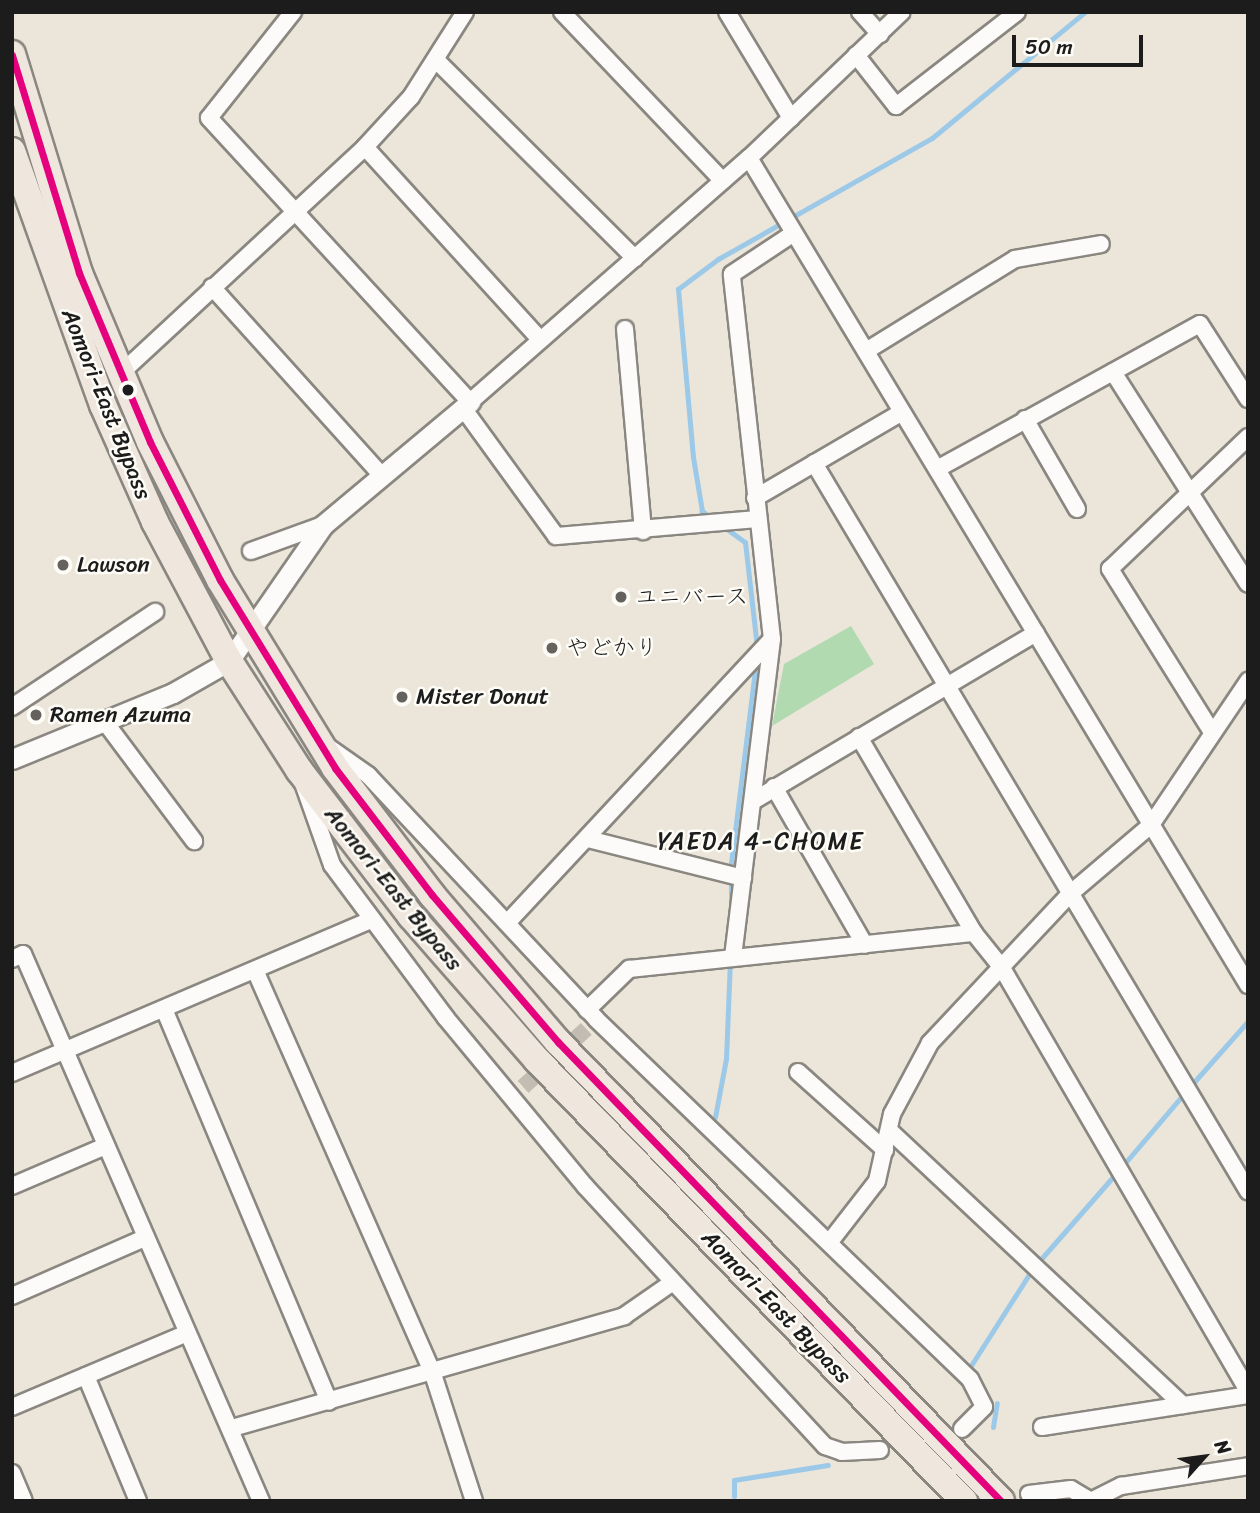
<!DOCTYPE html>
<meta charset="utf-8">
<style>
body{margin:0}
#map{position:relative;width:1260px;height:1513px;overflow:hidden;background:#ece5d9;font-family:Sriracha,"Klee One",sans-serif}
div>[style]{position:absolute}
.green>*{inset:0;background:#b1dab1}
.stream>*{height:5px;margin:-2.5px;padding:0 2.5px;transform-origin:2.5px;border-radius:2.5px;background:#9cc9e8}
.minor-tunnel>*{height:16px;margin-top:-8px;transform-origin:0;background:repeating-linear-gradient(90deg,#c2bdb3 0 16px,transparent 0 24px)}
.roads{filter:drop-shadow(2px 0 #8a8781) drop-shadow(-2px 0 #8a8781) drop-shadow(0 2px #8a8781) drop-shadow(0 -2px #8a8781)}
.minor>*{height:16px;margin:-8px;padding:0 8px;transform-origin:8px;border-radius:8px;background:#fcfbf9}
.tertiary>*{height:19px;margin:-9.5px;padding:0 9.5px;transform-origin:9.5px;border-radius:9.5px;background:#fcfbf9}
.trunk>*{height:26px;margin:-13px;padding:0 13px;transform-origin:13px;border-radius:13px;background:#efe6de}
.bus-1>*{height:7px;margin:-3.5px;padding:0 3.5px;transform-origin:3.5px;border-radius:3.5px;background:#e5007d}
.dots>*{width:19px;height:19px;translate:-50% -50%;box-sizing:border-box;border:4px solid #fdfcf7;border-radius:50%}
span{translate:-50% -50%;white-space:nowrap;text-align:center;line-height:1.15;-webkit-text-stroke:5px #fdfcf7;paint-order:stroke}
.street-label{font-size:23px;color:#1c1c1c}
.poi-label{font-size:23px;color:#1c1c1c}
.left{translate:0 -50%;text-align:left}
.neighbourhood-label{font-size:24px;color:#1c1c1c;letter-spacing:2px}
.frame{position:absolute;inset:0;border:14px solid #1c1c1c;pointer-events:none}
.north{position:absolute;left:1169px;top:1422px;width:70px;height:70px;-webkit-text-stroke:5px #fdfcf7;paint-order:stroke;rotate:62deg;font-size:19px;font-weight:700;line-height:28px;text-align:center;color:#1c1c1c}
.north::after{content:'';display:block;margin:auto;width:24px;height:32px;background:#1c1c1c;clip-path:polygon(50% 0,100% 100%,50% 72%,0 100%)}
.scale{position:absolute;left:1012px;top:35px;width:131px;height:32px;box-sizing:border-box;border:4px solid #1c1c1c;border-top:0;padding-left:9px;font-size:21px;line-height:24px;white-space:nowrap;color:#1c1c1c;-webkit-text-stroke:5px #fdfcf7;paint-order:stroke}
</style>
<div id="map">
<div class="green">
<i style="clip-path:polygon(851px 626px,874px 664px,772px 726px,784px 664px)"></i>
</div>
<div class="stream">
<i style="left:713px;top:519px;width:14px;rotate:-144deg"></i>
<i style="left:702px;top:511px;width:55px;rotate:-99.5deg"></i>
<i style="left:693px;top:457px;width:169px;rotate:-95.1deg"></i>
<i style="left:678px;top:289px;width:50px;rotate:-36.9deg"></i>
<i style="left:718px;top:259px;width:246px;rotate:-29.5deg"></i>
<i style="left:932px;top:138px;width:198px;rotate:-39.5deg"></i>
<i style="left:724px;top:527px;width:26px;rotate:36deg"></i>
<i style="left:745px;top:542px;width:107px;rotate:83.5deg"></i>
<i style="left:731px;top:916px;width:53px;rotate:-90deg"></i>
<i style="left:731px;top:863px;width:204px;rotate:-82.9deg"></i>
<i style="left:1194px;top:1082px;width:81px;rotate:-48.5deg"></i>
<i style="left:715px;top:1117px;width:59px;rotate:-79.3deg"></i>
<i style="left:726px;top:1059px;width:99px;rotate:-87.7deg"></i>
<i style="left:1125px;top:1163px;width:88px;rotate:-49.6deg"></i>
<i style="left:1041px;top:1259px;width:108px;rotate:-48.8deg"></i>
<i style="left:970px;top:1367px;width:108px;rotate:-57.5deg"></i>
<i style="left:993px;top:1427px;width:24px;rotate:-81deg"></i>
<i style="left:734px;top:1496px;width:16px;rotate:-90deg"></i>
<i style="left:734px;top:1480px;width:95px;rotate:-9.1deg"></i>
</div>
<div class="minor-tunnel">
<i style="left:523px;top:1087px;width:86px;rotate:-42.6deg"></i>
</div>
<div class="roads">
<div class="minor">
<i style="left:293px;top:12px;width:135px;rotate:128.4deg"></i>
<i style="left:209px;top:118px;width:386px;rotate:47.4deg"></i>
<i style="left:470px;top:402px;width:371px;rotate:-41.2deg"></i>
<i style="left:749px;top:158px;width:211px;rotate:-43.7deg"></i>
<i style="left:562px;top:12px;width:233px;rotate:46.4deg"></i>
<i style="left:727px;top:12px;width:124px;rotate:58.9deg"></i>
<i style="left:860px;top:12px;width:30px;rotate:48deg"></i>
<i style="left:856px;top:55px;width:65px;rotate:51.9deg"></i>
<i style="left:896px;top:106px;width:153px;rotate:-37.8deg"></i>
<i style="left:436px;top:60px;width:281px;rotate:44.9deg"></i>
<i style="left:365px;top:147px;width:260px;rotate:47.7deg"></i>
<i style="left:749px;top:158px;width:966px;rotate:58.89deg"></i>
<i style="left:212px;top:287px;width:253px;rotate:48deg"></i>
<i style="left:625px;top:329px;width:203px;rotate:84.9deg"></i>
<i style="left:866px;top:351px;width:175px;rotate:-31.7deg"></i>
<i style="left:1015px;top:259px;width:87px;rotate:-9.9deg"></i>
<i style="left:1113px;top:372px;width:251px;rotate:57.5deg"></i>
<i style="left:120px;top:374px;width:334px;rotate:-42.8deg"></i>
<i style="left:365px;top:147px;width:68px;rotate:-47.4deg"></i>
<i style="left:411px;top:97px;width:101px;rotate:-57.6deg"></i>
<i style="left:463px;top:408px;width:158px;rotate:54deg"></i>
<i style="left:556px;top:536px;width:203px;rotate:-4.8deg"></i>
<i style="left:1025px;top:419px;width:104px;rotate:60deg"></i>
<i style="left:814px;top:463px;width:848px;rotate:59.2deg"></i>
<i style="left:937px;top:469px;width:300px;rotate:-28.9deg"></i>
<i style="left:1200px;top:324px;width:89px;rotate:57.4deg"></i>
<i style="left:755px;top:498px;width:170px;rotate:-30.3deg"></i>
<i style="left:251px;top:551px;width:77px;rotate:-19.9deg"></i>
<i style="left:12px;top:707px;width:172px;rotate:-33.6deg"></i>
<i style="left:105px;top:722px;width:149px;rotate:53.2deg"></i>
<i style="left:1210px;top:729px;width:189px;rotate:-122deg"></i>
<i style="left:1110px;top:569px;width:191px;rotate:-43.7deg"></i>
<i style="left:859px;top:737px;width:227px;rotate:59.6deg"></i>
<i style="left:324px;top:744px;width:54px;rotate:35.2deg"></i>
<i style="left:368px;top:775px;width:334px;rotate:46.9deg"></i>
<i style="left:596px;top:1019px;width:519px;rotate:43.91deg"></i>
<i style="left:970px;top:1379px;width:31px;rotate:63deg"></i>
<i style="left:984px;top:1407px;width:31px;rotate:135deg"></i>
<i style="left:303px;top:783px;width:87px;rotate:70.5deg"></i>
<i style="left:332px;top:865px;width:191px;rotate:53.3deg"></i>
<i style="left:446px;top:1018px;width:218px;rotate:50.4deg"></i>
<i style="left:585px;top:1186px;width:354px;rotate:47.3deg"></i>
<i style="left:825px;top:1446px;width:18px;rotate:19deg"></i>
<i style="left:842px;top:1452px;width:38px;rotate:-3deg"></i>
<i style="left:774px;top:787px;width:182px;rotate:60.1deg"></i>
<i style="left:753px;top:801px;width:329px;rotate:-30.7deg"></i>
<i style="left:588px;top:839px;width:160px;rotate:14.1deg"></i>
<i style="left:507px;top:923px;width:388px;rotate:-47deg"></i>
<i style="left:733px;top:957px;width:320px;rotate:-83deg"></i>
<i style="left:772px;top:639px;width:367px;rotate:-96.3deg"></i>
<i style="left:732px;top:274px;width:74px;rotate:-33.5deg"></i>
<i style="left:12px;top:959px;width:12px;rotate:-24deg"></i>
<i style="left:23px;top:954px;width:597px;rotate:66.49deg"></i>
<i style="left:255px;top:970px;width:441px;rotate:66.2deg"></i>
<i style="left:433px;top:1374px;width:133px;rotate:72.1deg"></i>
<i style="left:164px;top:1009px;width:426px;rotate:67.2deg"></i>
<i style="left:587px;top:1010px;width:59px;rotate:-44.3deg"></i>
<i style="left:629px;top:969px;width:347px;rotate:-6deg"></i>
<i style="left:974px;top:933px;width:45px;rotate:51.3deg"></i>
<i style="left:1002px;top:968px;width:489px;rotate:59.8deg"></i>
<i style="left:798px;top:1072px;width:117px;rotate:41.9deg"></i>
<i style="left:12px;top:1073px;width:390px;rotate:-23.1deg"></i>
<i style="left:889px;top:1130px;width:403px;rotate:43.1deg"></i>
<i style="left:12px;top:1186px;width:102px;rotate:-23.1deg"></i>
<i style="left:832px;top:1239px;width:73px;rotate:-52.2deg"></i>
<i style="left:877px;top:1181px;width:69px;rotate:-77.4deg"></i>
<i style="left:892px;top:1114px;width:81px;rotate:-61.8deg"></i>
<i style="left:930px;top:1043px;width:206px;rotate:-46.8deg"></i>
<i style="left:1071px;top:893px;width:105px;rotate:-40.4deg"></i>
<i style="left:1151px;top:825px;width:174px;rotate:-56deg"></i>
<i style="left:12px;top:1296px;width:145px;rotate:-23.6deg"></i>
<i style="left:86px;top:1376px;width:135px;rotate:67.4deg"></i>
<i style="left:12px;top:1407px;width:190px;rotate:-22.9deg"></i>
<i style="left:1042px;top:1427px;width:208px;rotate:-8.8deg"></i>
<i style="left:232px;top:1428px;width:408px;rotate:-15.9deg"></i>
<i style="left:624px;top:1316px;width:56px;rotate:-34.8deg"></i>
<i style="left:12px;top:1473px;width:30px;rotate:67deg"></i>
<i style="left:1029px;top:1494px;width:42px;rotate:-6.8deg"></i>
<i style="left:1071px;top:1489px;width:23px;rotate:31deg"></i>
<i style="left:1091px;top:1501px;width:34px;rotate:-27deg"></i>
<i style="left:1121px;top:1486px;width:129px;rotate:-8.9deg"></i>
</div>
<div class="tertiary">
<i style="left:12px;top:759px;width:174px;rotate:-22.3deg"></i>
<i style="left:173px;top:693px;width:64px;rotate:-29.7deg"></i>
<i style="left:229px;top:661px;width:165px;rotate:-55.3deg"></i>
<i style="left:323px;top:525px;width:192px;rotate:-39.9deg"></i>
</div>
<div class="trunk">
<i style="left:12px;top:54px;width:229px;rotate:73deg"></i>
<i style="left:79px;top:273px;width:183px;rotate:67.2deg"></i>
<i style="left:150px;top:442px;width:155px;rotate:63.1deg"></i>
<i style="left:220px;top:580px;width:220px;rotate:58.5deg"></i>
<i style="left:335px;top:768px;width:160px;rotate:52.6deg"></i>
<i style="left:432px;top:895px;width:194px;rotate:49.4deg"></i>
<i style="left:558px;top:1042px;width:638px;rotate:46.02deg"></i>
<i style="left:12px;top:151px;width:270px;rotate:70.3deg"></i>
<i style="left:103px;top:405px;width:128px;rotate:66deg"></i>
<i style="left:155px;top:522px;width:157px;rotate:62deg"></i>
<i style="left:229px;top:661px;width:130px;rotate:57.3deg"></i>
<i style="left:299px;top:770px;width:184px;rotate:52.5deg"></i>
<i style="left:411px;top:916px;width:191px;rotate:48.8deg"></i>
<i style="left:537px;top:1060px;width:614px;rotate:45.92deg"></i>
</div>
</div>
<div class="bus-1">
<i style="left:12px;top:55px;width:228px;rotate:72.9deg"></i>
<i style="left:79px;top:273px;width:183px;rotate:67.2deg"></i>
<i style="left:150px;top:442px;width:155px;rotate:63.1deg"></i>
<i style="left:220px;top:580px;width:220px;rotate:58.5deg"></i>
<i style="left:335px;top:768px;width:160px;rotate:52.6deg"></i>
<i style="left:432px;top:895px;width:194px;rotate:49.4deg"></i>
<i style="left:558px;top:1042px;width:638px;rotate:46.02deg"></i>
</div>
<div class="dots">
<i style="left:128px;top:390px;background:#1c1c1c"></i>
<i style="left:63px;top:565px;background:#65625e"></i>
<i style="left:621px;top:597px;background:#65625e"></i>
<i style="left:552px;top:648px;background:#65625e"></i>
<i style="left:402px;top:697px;background:#65625e"></i>
<i style="left:36px;top:715px;background:#65625e"></i>
</div>
<div class="street-label">
<span style="left:106px;top:404px;rotate:68deg">Aomori-East Bypass</span>
<span style="left:393px;top:889px;rotate:51deg">Aomori-East Bypass</span>
<span style="left:776px;top:1307px;rotate:46deg">Aomori-East Bypass</span>
</div>
<div class="poi-label">
<span class="left" style="left:77px;top:565px">Lawson</span>
<span class="left" style="left:635px;top:597px">ユニバース</span>
<span class="left" style="left:566px;top:648px">やどかり</span>
<span class="left" style="left:416px;top:697px">Mister Donut</span>
<span class="left" style="left:50px;top:715px">Ramen Azuma</span>
</div>
<div class="neighbourhood-label">
<span style="left:761px;top:842px">YAEDA 4-CHOME</span>
</div>
<div class="frame"></div>
<div class="north">N</div>
<div class="scale">50 m</div>
</div>
